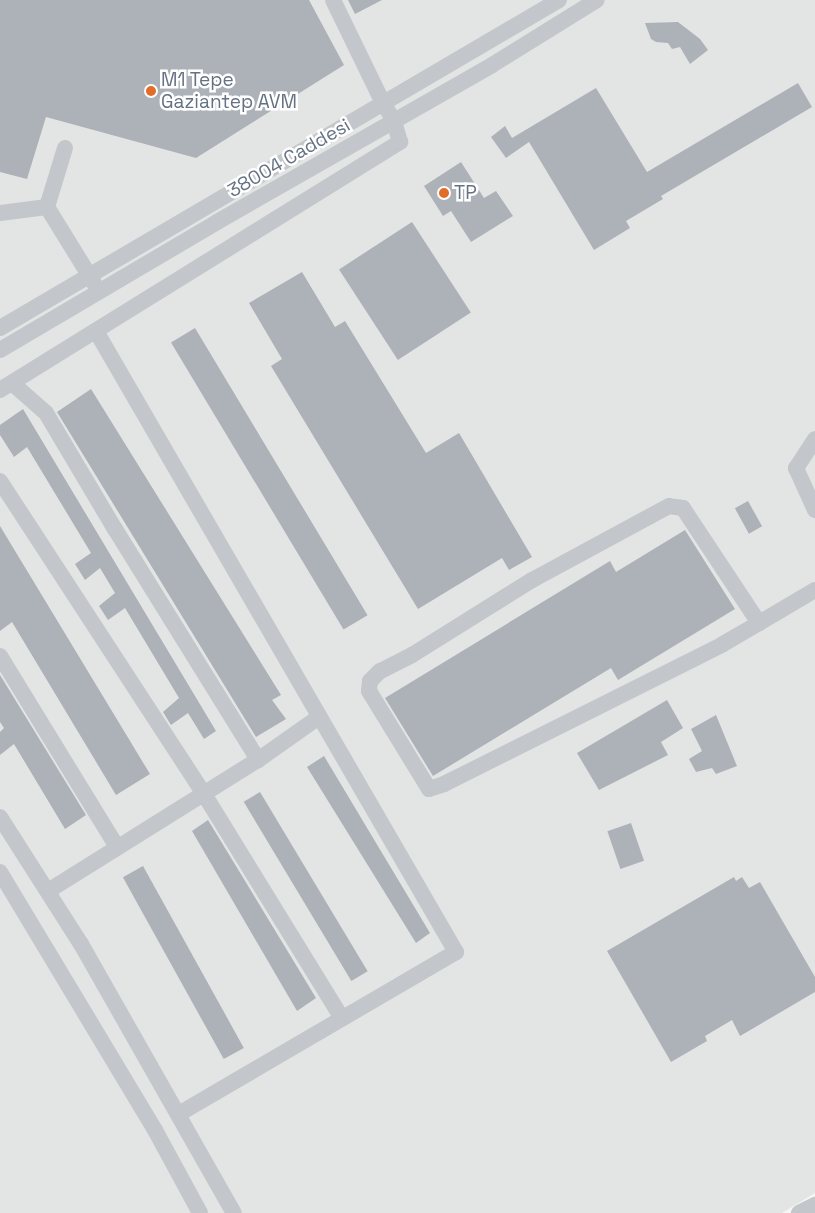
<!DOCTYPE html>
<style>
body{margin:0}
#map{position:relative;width:815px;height:1213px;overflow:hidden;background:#f5f6f3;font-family:"Space Grotesk",sans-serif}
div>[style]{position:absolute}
.built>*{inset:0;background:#e3e5e4}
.building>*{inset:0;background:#acb2b8;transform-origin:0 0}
.minor>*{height:16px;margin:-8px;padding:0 8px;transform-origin:8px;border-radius:8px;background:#c3c6ca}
.dots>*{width:14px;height:14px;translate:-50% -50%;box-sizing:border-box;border:2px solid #fff;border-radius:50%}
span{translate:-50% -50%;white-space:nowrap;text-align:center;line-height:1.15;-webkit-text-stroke:5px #fff;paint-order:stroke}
.poi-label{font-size:19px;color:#657283}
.left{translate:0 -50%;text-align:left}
.street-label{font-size:19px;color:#657283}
</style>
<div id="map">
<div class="built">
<i style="clip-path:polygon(0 0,815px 0,815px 1193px,782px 1213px,0 1213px)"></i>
</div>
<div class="building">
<i style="clip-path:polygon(0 0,309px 0,344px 65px,196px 158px,46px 117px,27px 179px,0 172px)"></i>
<i style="clip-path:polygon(348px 0,382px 0,355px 14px)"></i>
<i style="clip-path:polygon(678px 22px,700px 39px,708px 50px,690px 64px,680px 47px,672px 49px,668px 43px,656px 42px,651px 39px,645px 23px)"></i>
<i style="clip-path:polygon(798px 83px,812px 107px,661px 196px,663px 199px,626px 221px,630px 228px,594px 250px,529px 142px,506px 158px,491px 137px,505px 126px,512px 138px,596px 88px,647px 172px)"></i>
<i style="clip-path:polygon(461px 162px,484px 198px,496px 191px,513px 216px,471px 242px,451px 211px,443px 216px,424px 186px)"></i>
<i style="left:412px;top:222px;width:108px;height:87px;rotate:57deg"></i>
<i style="clip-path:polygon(302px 272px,335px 327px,345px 321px,426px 453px,459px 433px,532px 557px,509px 570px,502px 558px,418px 609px,271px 366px,282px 359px,249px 303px)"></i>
<i style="left:195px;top:328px;width:335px;height:28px;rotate:59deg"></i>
<i style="clip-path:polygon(91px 389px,281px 695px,272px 700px,286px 719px,256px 737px,57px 412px)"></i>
<i style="clip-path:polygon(23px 409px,216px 731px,204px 739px,188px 713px,171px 725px,163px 712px,179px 698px,125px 608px,108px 620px,99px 606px,115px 593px,100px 568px,85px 580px,75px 564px,91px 553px,27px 447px,14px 457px,0 435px,0 425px)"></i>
<i style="left:748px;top:501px;width:29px;height:15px;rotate:61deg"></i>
<i style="clip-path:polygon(0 526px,150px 774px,116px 795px,12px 622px,0 631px)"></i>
<i style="clip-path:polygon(685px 530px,735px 609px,618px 680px,611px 668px,433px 776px,385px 698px,610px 561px,616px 572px)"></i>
<i style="clip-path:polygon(0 675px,86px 815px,65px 829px,14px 744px,0 755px,0 732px,4px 728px,0 722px)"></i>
<i style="clip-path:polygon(667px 700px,683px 728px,661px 742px,668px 755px,599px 790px,577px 753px)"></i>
<i style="clip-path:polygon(716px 715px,737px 766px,716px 774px,712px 768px,696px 772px,689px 759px,702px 751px,691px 729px)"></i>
<i style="clip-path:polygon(324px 756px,430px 933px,416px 943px,307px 767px)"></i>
<i style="left:260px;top:792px;width:209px;height:19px;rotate:59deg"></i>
<i style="clip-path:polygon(208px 820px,316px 998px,297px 1011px,192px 831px)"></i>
<i style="left:631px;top:823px;width:40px;height:25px;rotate:71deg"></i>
<i style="left:143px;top:866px;width:208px;height:23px;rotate:61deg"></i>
<i style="clip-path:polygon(734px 877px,736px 881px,742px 877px,749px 888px,760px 882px,815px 977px,815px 992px,740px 1036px,732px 1020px,705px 1036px,707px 1041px,671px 1062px,607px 951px)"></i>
</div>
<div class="minor">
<i style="left:65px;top:148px;width:62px;rotate:107deg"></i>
<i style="left:47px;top:207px;width:89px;rotate:58.3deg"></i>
<i style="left:0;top:213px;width:47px;rotate:-7.3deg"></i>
<i style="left:0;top:328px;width:648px;rotate:-30.4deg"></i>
<i style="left:96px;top:331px;width:718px;rotate:59.9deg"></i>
<i style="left:456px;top:952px;width:321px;rotate:149.7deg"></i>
<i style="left:0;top:350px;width:252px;rotate:-30.5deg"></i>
<i style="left:217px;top:222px;width:317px;rotate:-29.7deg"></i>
<i style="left:492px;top:65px;width:123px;rotate:-31.8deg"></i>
<i style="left:12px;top:383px;width:45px;rotate:41.4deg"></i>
<i style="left:46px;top:413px;width:135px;rotate:59.3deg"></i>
<i style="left:115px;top:529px;width:272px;rotate:58.2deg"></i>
<i style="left:0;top:390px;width:471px;rotate:-31.8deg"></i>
<i style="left:400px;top:142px;width:22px;rotate:-106deg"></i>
<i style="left:394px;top:121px;width:21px;rotate:-121deg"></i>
<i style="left:383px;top:103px;width:114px;rotate:-115.9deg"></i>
<i style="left:815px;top:439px;width:35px;rotate:123deg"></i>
<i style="left:796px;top:468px;width:46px;rotate:65.7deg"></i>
<i style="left:0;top:481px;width:374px;rotate:56.9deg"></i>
<i style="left:204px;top:794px;width:263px;rotate:58.4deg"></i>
<i style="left:759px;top:623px;width:138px;rotate:-123.5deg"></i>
<i style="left:683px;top:508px;width:14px;rotate:-172deg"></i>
<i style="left:669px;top:506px;width:156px;rotate:151.6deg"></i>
<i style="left:532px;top:580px;width:142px;rotate:148deg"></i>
<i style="left:412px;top:655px;width:36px;rotate:153deg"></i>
<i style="left:380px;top:671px;width:14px;rotate:135deg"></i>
<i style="left:370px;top:681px;width:10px;rotate:96deg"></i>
<i style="left:369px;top:691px;width:115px;rotate:58.5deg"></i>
<i style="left:429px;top:789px;width:16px;rotate:-18deg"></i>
<i style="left:444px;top:784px;width:312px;rotate:-26.6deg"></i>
<i style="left:723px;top:644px;width:42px;rotate:-30.3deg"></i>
<i style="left:759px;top:623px;width:65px;rotate:-30.5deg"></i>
<i style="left:0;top:656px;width:224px;rotate:58.5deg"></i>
<i style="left:0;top:817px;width:151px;rotate:57.5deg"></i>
<i style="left:81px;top:944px;width:309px;rotate:60.4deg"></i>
<i style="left:0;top:872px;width:301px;rotate:59deg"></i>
<i style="left:155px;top:1130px;width:94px;rotate:61.5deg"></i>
<i style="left:48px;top:891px;width:248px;rotate:-32deg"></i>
<i style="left:258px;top:760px;width:75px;rotate:-35.2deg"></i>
<i style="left:799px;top:1213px;width:18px;rotate:-27deg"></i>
</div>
<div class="dots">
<i style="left:151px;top:91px;background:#e16d28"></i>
<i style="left:444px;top:193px;background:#e16d28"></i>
</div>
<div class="poi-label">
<span class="left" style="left:161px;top:91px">M1 Tepe<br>Gaziantep AVM</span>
<span class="left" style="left:454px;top:193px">TP</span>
</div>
<div class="street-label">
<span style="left:289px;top:158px;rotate:-30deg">38004 Caddesi</span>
</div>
</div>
